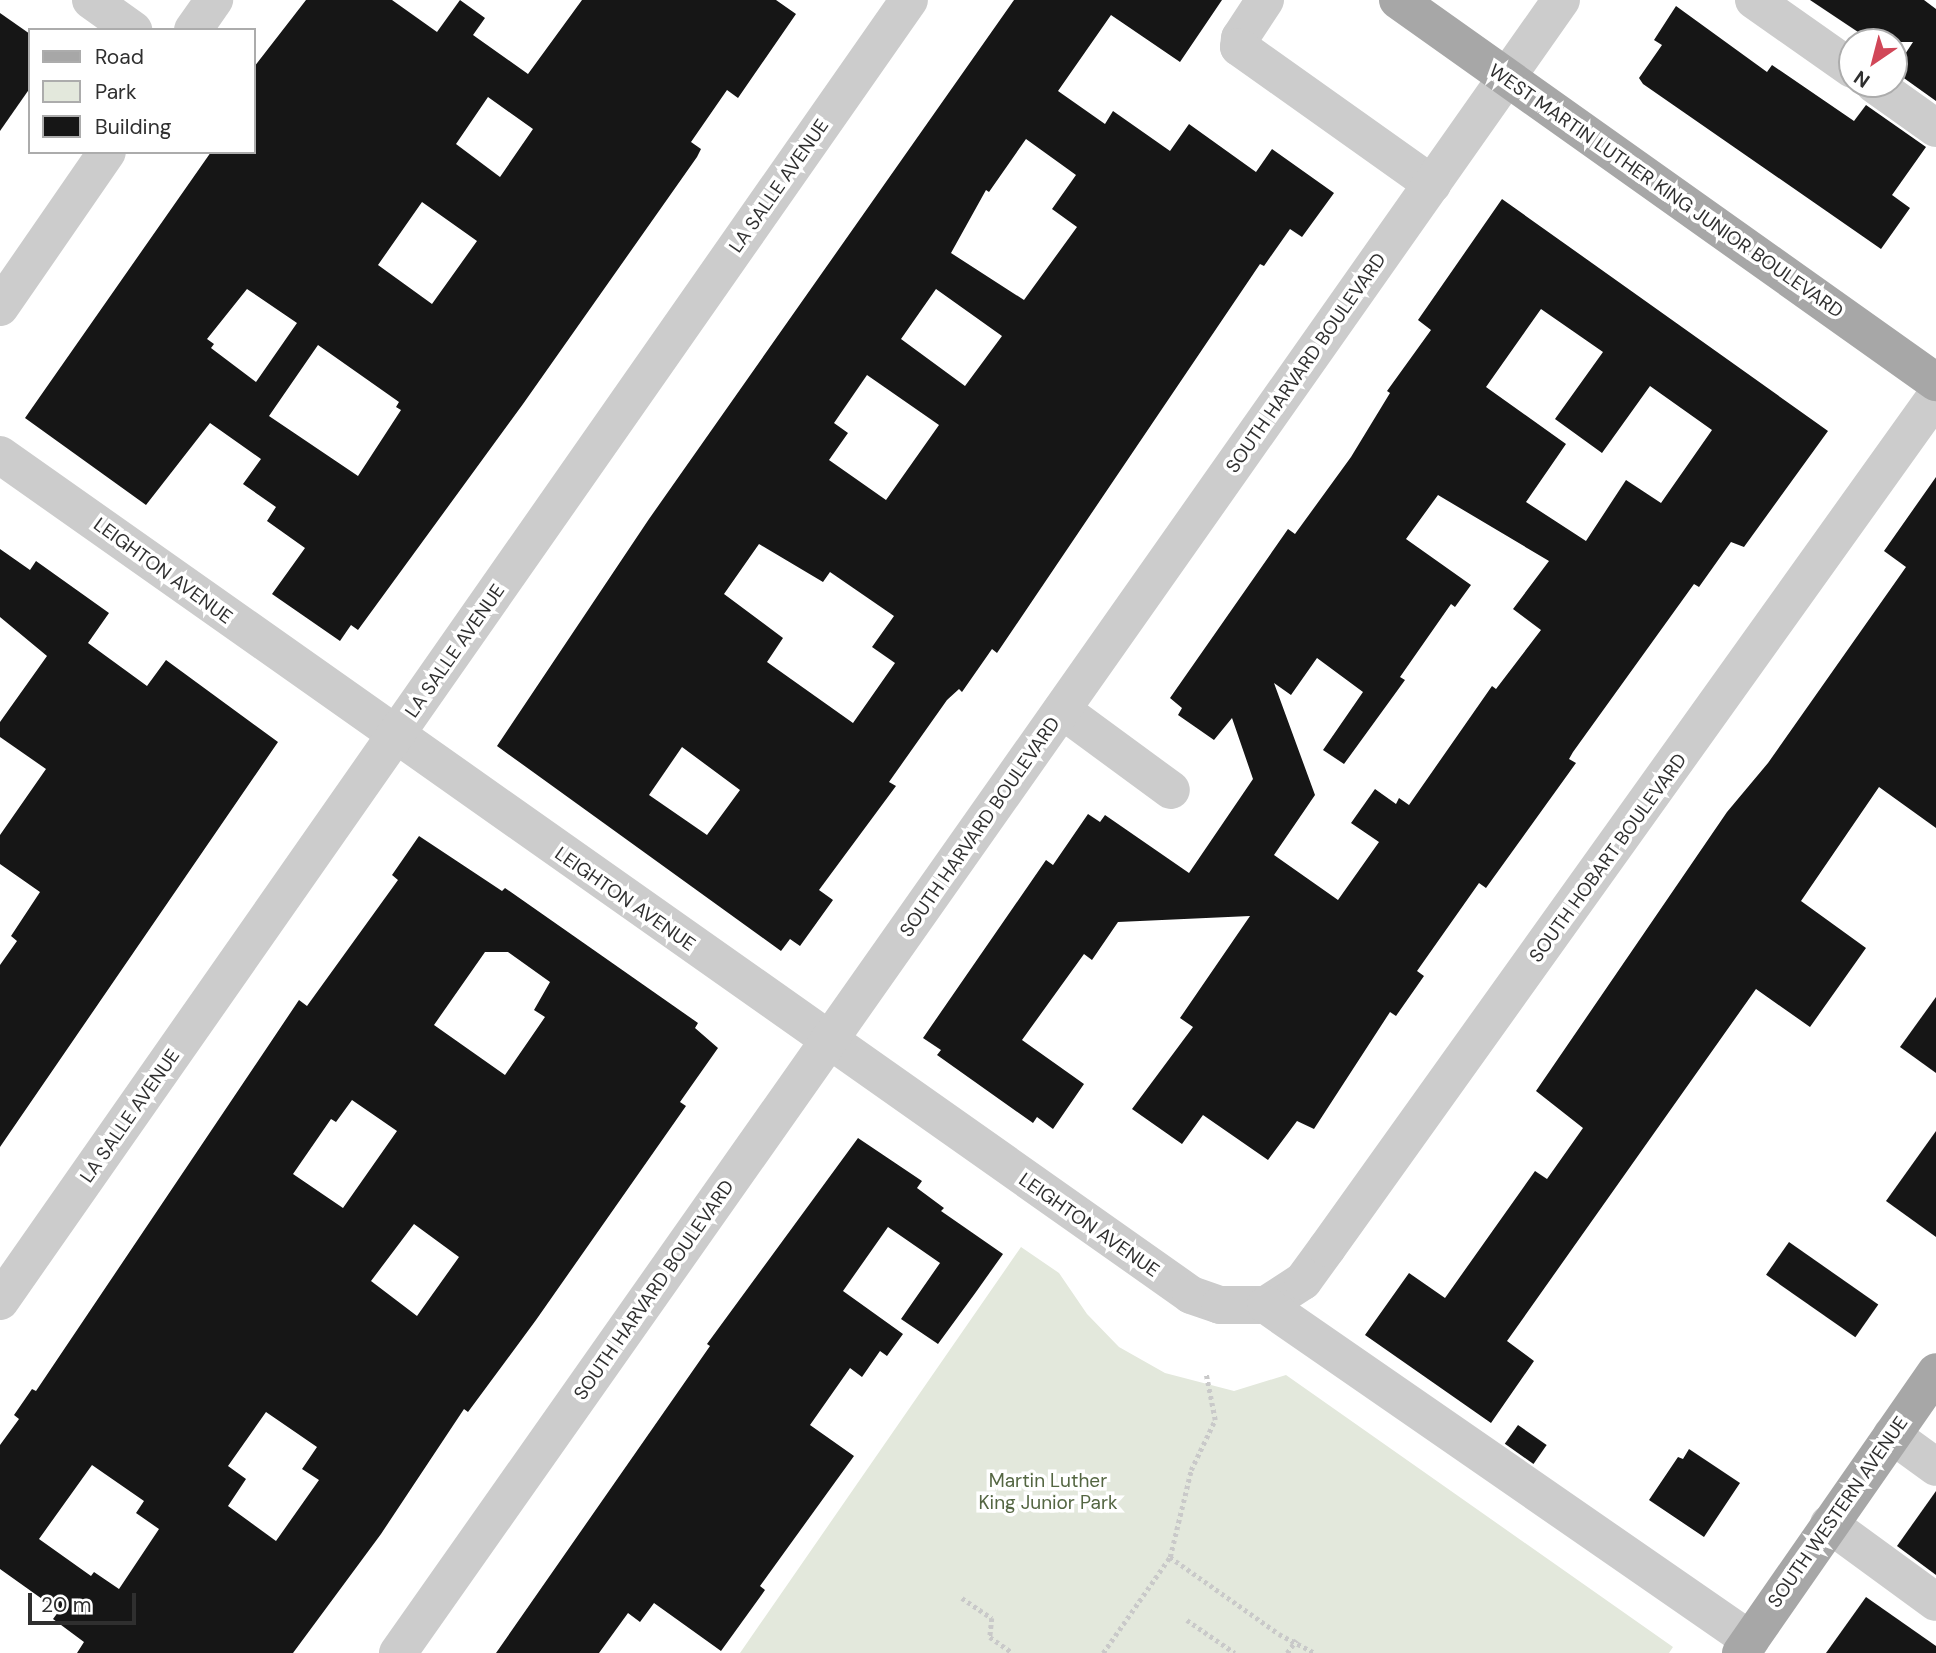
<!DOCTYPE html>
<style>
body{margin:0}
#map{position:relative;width:1936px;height:1653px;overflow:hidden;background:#fff;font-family:"DM Sans",sans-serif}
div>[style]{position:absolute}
.green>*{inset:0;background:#e3e8dc}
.building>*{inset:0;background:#161616;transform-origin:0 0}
.path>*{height:4.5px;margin-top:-2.25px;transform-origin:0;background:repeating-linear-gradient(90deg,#c9c9c9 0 3.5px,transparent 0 7px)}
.minor>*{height:38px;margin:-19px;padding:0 19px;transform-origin:19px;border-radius:19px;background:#ccc}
.major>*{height:38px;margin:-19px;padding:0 19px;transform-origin:19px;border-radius:19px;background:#a7a7a7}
span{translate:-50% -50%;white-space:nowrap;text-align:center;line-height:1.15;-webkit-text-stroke:7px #fff;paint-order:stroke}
.street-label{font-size:19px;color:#2f2f2f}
.park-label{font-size:19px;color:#546642}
.legend{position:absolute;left:28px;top:28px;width:228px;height:126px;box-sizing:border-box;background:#fff;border:2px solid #acacac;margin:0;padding:9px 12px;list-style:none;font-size:21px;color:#2f2f2f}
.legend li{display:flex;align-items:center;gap:14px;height:35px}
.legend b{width:35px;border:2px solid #acacac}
.north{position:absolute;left:1838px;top:28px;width:70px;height:70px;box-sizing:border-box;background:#fff;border:2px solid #acacac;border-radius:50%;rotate:215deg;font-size:19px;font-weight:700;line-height:28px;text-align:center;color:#2f2f2f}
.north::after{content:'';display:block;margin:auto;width:24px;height:32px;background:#d14758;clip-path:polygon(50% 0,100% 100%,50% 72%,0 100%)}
.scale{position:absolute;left:28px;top:1593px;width:108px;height:32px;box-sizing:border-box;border:4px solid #2f2f2f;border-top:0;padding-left:9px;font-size:21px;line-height:24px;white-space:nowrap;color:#2f2f2f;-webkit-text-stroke:5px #fff;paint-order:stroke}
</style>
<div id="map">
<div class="green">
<i style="clip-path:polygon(1021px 1247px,1059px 1273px,1087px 1314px,1119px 1347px,1165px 1373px,1234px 1391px,1286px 1375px,1673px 1647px,1669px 1653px,740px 1653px)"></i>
</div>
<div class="building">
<i style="clip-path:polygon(evenodd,306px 0,392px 0,437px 32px,460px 0,485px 18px,473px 35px,528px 74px,582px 0,776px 0,796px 14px,738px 98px,727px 90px,691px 142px,701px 149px,697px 157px,523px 404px,358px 630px,351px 625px,340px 641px,272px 594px,305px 548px,267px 521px,276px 507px,243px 484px,261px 459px,210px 423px,146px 505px,25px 418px,211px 152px,254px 152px,254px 67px,306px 0,488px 97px,533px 129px,500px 177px,456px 144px,488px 97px,306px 0,422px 202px,477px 241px,432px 304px,378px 265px,422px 202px,306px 0,247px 289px,297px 323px,256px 382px,211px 348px,214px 344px,207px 339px,247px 289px,306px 0,318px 345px,399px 402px,396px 407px,401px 410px,358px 476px,269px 416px,318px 345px)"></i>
<i style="clip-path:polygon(evenodd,1014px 0,1222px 0,1180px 62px,1111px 15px,1058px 91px,1105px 124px,1113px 111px,1170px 151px,1189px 124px,1256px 172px,1272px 149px,1334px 193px,1302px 237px,1290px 229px,1264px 266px,1260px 264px,997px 653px,992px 649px,962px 692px,959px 689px,947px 700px,889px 782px,896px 786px,819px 890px,833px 900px,800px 946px,790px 939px,781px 951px,497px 746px,649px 519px,1014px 0,1026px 139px,1076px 175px,1052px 209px,1077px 227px,1024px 300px,951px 253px,986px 190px,989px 192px,1026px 139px,1014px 0,936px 289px,1002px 336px,965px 386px,901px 339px,936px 289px,1014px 0,867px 375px,939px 425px,886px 500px,829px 460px,848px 433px,834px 423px,867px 375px,1014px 0,759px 544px,823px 582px,830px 572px,894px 616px,872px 647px,895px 663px,853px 723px,767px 662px,783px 638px,724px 594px,759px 544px,1014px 0,682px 747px,740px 790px,707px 835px,649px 795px,682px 747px)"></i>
<i style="clip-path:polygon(1810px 0,1924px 0,1936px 9px,1936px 101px,1894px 71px,1913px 42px,1873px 42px)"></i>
<i style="clip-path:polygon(1676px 6px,1767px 72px,1772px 65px,1854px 121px,1866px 105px,1926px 147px,1892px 195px,1910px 208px,1881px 249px,1643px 84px,1639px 78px,1662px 45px,1654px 40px)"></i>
<i style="clip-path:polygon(0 13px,30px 34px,30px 88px,0 131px)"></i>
<i style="clip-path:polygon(evenodd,1502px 199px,1828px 431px,1744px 547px,1731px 542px,1699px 587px,1694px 584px,1573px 752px,1569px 759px,1576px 763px,1486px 888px,1479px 883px,1417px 971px,1424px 976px,1396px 1016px,1390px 1012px,1314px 1129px,1297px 1121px,1268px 1160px,1203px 1115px,1182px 1144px,1132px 1109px,1193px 1027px,1180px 1018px,1250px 916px,1118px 922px,1092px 960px,1084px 954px,1022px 1040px,1084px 1084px,1053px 1129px,1037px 1117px,1033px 1123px,937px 1055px,941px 1050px,923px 1038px,1046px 860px,1053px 865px,1088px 814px,1100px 822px,1105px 815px,1189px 873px,1253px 779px,1232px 718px,1214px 740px,1178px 715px,1182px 708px,1170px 698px,1288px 529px,1295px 534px,1351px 457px,1390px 393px,1387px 391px,1431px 330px,1418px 320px,1502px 199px,1541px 309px,1603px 352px,1555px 419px,1602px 453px,1650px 386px,1712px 430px,1661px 503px,1626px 480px,1586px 541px,1526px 502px,1566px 444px,1486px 387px,1541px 309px,1502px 199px,1438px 495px,1549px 561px,1513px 609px,1541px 630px,1496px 689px,1492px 686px,1409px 805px,1399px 798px,1396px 804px,1375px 789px,1351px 823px,1379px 842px,1338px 900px,1274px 855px,1315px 795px,1274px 683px,1291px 695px,1317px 658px,1363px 692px,1323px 750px,1344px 764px,1405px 680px,1400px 677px,1451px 604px,1455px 607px,1471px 585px,1406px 539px,1438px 495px)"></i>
<i style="clip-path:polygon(1936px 477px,1936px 828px,1879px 787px,1801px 901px,1866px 948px,1810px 1027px,1756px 989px,1507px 1341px,1534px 1361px,1491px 1423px,1365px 1335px,1409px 1273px,1445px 1298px,1535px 1171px,1547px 1179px,1583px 1128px,1536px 1091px,1727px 812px,1768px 763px,1906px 567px,1884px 551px)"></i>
<i style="clip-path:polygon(0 549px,30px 570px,36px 561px,109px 613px,88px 643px,147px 686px,166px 660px,278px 742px,0 1147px,0 965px,17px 941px,11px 936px,40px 892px,0 864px,0 835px,46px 769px,0 737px,0 722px,47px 656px,0 617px)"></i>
<i style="clip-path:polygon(evenodd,419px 836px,502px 891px,505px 888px,698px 1023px,695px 1028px,718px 1048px,680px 1102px,686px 1106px,536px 1320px,468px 1412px,464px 1409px,381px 1534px,293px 1653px,77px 1653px,84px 1642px,53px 1619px,59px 1611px,0 1569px,0 1445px,19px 1419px,14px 1415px,32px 1389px,36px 1391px,299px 1000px,307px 1006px,398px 880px,392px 875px,419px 836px,485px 952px,508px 952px,550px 982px,534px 1010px,545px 1017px,505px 1075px,434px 1025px,485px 952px,419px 836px,352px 1100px,397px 1131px,343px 1208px,293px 1174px,331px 1119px,336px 1122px,352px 1100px,419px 836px,414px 1224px,459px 1257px,417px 1316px,371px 1281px,414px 1224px,419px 836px,266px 1412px,317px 1447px,302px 1469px,319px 1480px,276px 1541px,228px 1506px,246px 1479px,228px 1466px,266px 1412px,419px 836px,92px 1465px,144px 1501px,136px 1513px,159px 1529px,119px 1589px,94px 1572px,91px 1576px,39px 1539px,92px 1465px)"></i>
<i style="clip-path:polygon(1936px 997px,1936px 1073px,1900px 1047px)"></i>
<i style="clip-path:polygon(1936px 1131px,1936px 1237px,1886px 1201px)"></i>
<i style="clip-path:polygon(858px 1138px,922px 1181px,917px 1188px,944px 1208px,941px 1211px,1003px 1254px,976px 1292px,938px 1344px,901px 1319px,940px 1263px,888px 1227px,843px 1291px,903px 1334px,887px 1356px,880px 1351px,862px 1377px,850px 1368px,810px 1425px,854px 1456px,760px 1586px,765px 1590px,721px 1651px,654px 1603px,640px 1622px,628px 1613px,599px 1653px,496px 1653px,710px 1346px,707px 1344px)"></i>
<i style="left:1789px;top:1242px;width:109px;height:40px;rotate:35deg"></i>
<i style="left:1518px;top:1425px;width:35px;height:23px;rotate:35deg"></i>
<i style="clip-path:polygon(1689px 1449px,1740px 1483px,1704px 1537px,1649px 1500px,1678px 1457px,1683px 1459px)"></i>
<i style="clip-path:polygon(1936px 1491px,1936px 1575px,1897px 1546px)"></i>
<i style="clip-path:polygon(1866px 1597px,1936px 1646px,1936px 1653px,1826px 1653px)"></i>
</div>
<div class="path">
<i style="left:1170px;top:1557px;width:89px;rotate:-76.4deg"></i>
<i style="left:1191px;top:1470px;width:55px;rotate:-64.4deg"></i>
<i style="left:1215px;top:1420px;width:47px;rotate:-101.1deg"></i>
<i style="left:962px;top:1598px;width:36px;rotate:34deg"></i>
<i style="left:992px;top:1618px;width:19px;rotate:96deg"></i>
<i style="left:990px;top:1637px;width:28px;rotate:35deg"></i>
<i style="left:1187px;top:1620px;width:58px;rotate:34.5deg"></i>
<i style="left:1103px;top:1653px;width:117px;rotate:-55.1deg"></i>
<i style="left:1170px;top:1557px;width:133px;rotate:35.2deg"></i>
<i style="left:1279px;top:1634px;width:41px;rotate:27.8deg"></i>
<i style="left:1287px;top:1653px;width:16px;rotate:-55deg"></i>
</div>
<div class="minor">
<i style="left:91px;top:0;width:52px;rotate:35.5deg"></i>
<i style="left:1265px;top:0;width:45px;rotate:123.3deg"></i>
<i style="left:1240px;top:38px;width:9px;rotate:96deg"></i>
<i style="left:1239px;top:47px;width:237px;rotate:35.4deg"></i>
<i style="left:1754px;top:0;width:120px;rotate:35.1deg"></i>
<i style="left:193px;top:30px;width:37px;rotate:-55deg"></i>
<i style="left:1874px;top:84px;width:76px;rotate:35.4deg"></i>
<i style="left:0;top:307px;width:188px;rotate:-55.4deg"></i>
<i style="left:0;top:455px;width:1457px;rotate:35.19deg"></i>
<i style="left:1191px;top:1295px;width:31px;rotate:19deg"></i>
<i style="left:1220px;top:1305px;width:46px"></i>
<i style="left:1062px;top:710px;width:135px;rotate:36.3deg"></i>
<i style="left:0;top:1301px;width:1587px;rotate:-55.06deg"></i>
<i style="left:1266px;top:1305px;width:44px;rotate:-33deg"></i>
<i style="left:1303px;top:1281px;width:41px;rotate:-54deg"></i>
<i style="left:1327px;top:1248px;width:1047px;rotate:-54.44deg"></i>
<i style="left:1266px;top:1305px;width:589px;rotate:34.69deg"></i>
<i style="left:1892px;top:1435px;width:54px;rotate:36deg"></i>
<i style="left:1829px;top:1524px;width:132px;rotate:36.1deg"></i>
<i style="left:398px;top:1653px;width:2021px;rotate:-54.87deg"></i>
</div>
<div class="major">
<i style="left:1398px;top:0;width:660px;rotate:35.38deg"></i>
<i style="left:1741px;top:1653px;width:342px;rotate:-55.2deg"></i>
</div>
<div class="street-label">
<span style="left:779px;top:186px;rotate:-55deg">LA SALLE AVENUE</span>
<span style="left:1666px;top:191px;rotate:35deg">WEST MARTIN LUTHER KING JUNIOR BOULEVARD</span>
<span style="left:1306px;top:363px;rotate:-55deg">SOUTH HARVARD BOULEVARD</span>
<span style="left:163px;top:571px;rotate:36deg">LEIGHTON AVENUE</span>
<span style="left:455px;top:651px;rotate:-55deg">LA SALLE AVENUE</span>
<span style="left:980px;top:827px;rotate:-55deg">SOUTH HARVARD BOULEVARD</span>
<span style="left:1608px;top:858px;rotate:-54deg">SOUTH HOBART BOULEVARD</span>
<span style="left:625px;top:899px;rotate:35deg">LEIGHTON AVENUE</span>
<span style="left:130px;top:1116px;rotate:-55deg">LA SALLE AVENUE</span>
<span style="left:1089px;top:1225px;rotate:35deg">LEIGHTON AVENUE</span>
<span style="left:654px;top:1290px;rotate:-55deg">SOUTH HARVARD BOULEVARD</span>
<span style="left:1838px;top:1512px;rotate:-55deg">SOUTH WESTERN AVENUE</span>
</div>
<div class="park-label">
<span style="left:1048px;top:1492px">Martin Luther<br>King Junior Park</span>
</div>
<ul class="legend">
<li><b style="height:9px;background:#a7a7a7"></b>Road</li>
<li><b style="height:19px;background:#e3e8dc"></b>Park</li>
<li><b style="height:19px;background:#161616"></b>Building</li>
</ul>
<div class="north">N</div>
<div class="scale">20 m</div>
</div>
